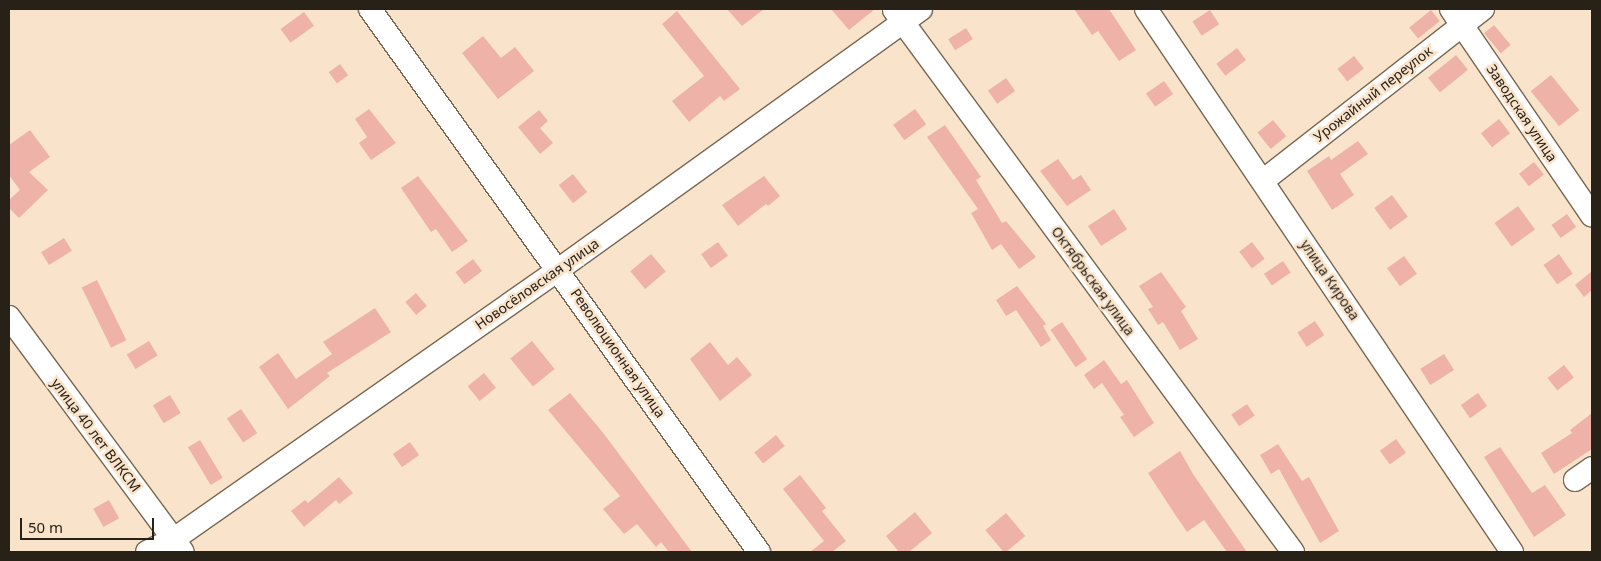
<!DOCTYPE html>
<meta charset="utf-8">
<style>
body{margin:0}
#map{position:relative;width:1601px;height:561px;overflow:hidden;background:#f9e4cb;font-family:"Noto Sans",sans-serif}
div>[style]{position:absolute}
.building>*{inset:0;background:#efb2a9;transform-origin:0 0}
.roads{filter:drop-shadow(1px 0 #7a6852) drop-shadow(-1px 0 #7a6852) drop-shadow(0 1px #7a6852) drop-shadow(0 -1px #7a6852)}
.minor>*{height:22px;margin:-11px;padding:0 11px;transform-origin:11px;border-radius:11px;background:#fff}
span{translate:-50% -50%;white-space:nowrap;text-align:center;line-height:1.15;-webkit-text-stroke:5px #f9e4cb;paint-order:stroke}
.street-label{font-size:14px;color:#282118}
.frame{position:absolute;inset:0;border:10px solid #282118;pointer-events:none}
.scale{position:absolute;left:20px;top:518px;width:134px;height:22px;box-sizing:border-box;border:2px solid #282118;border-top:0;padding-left:6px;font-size:15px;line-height:18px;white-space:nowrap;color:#282118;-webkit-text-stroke:4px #f9e4cb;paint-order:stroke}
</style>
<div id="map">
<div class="building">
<i style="clip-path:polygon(727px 9px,764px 9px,742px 26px)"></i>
<i style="clip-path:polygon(831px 9px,875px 9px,849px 30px)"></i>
<i style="clip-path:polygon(1074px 9px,1109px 9px,1136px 50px,1119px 61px,1098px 31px,1092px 35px)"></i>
<i style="left:1210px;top:10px;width:17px;height:21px;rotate:57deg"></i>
<i style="left:1431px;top:10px;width:14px;height:28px;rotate:51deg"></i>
<i style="clip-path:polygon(677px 11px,740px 89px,724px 101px,720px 96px,689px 122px,672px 101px,704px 76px,662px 24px)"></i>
<i style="left:304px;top:12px;width:17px;height:29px;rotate:54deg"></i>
<i style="left:1494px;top:25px;width:26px;height:13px;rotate:50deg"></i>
<i style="left:966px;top:28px;width:13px;height:21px;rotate:58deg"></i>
<i style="clip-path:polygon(483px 36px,501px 58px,515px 47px,534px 71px,498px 99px,462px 53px)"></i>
<i style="left:1237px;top:48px;width:15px;height:26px;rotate:53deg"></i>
<i style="left:1456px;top:55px;width:19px;height:36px;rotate:51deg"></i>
<i style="left:1354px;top:56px;width:16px;height:21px;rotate:52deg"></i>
<i style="left:340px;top:64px;width:14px;height:14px;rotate:54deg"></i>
<i style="left:1551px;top:75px;width:45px;height:26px;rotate:51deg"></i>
<i style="left:1006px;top:78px;width:16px;height:22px;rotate:55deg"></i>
<i style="left:1164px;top:81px;width:16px;height:22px;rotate:55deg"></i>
<i style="clip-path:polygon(369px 109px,396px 143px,371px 160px,359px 143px,367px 137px,355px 119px)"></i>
<i style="left:915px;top:109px;width:19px;height:27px;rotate:54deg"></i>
<i style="clip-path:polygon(539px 110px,548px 121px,540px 128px,553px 143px,540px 154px,518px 127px)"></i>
<i style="left:1499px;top:119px;width:18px;height:23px;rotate:52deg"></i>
<i style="left:1273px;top:120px;width:21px;height:20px;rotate:51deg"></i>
<i style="clip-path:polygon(945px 125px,981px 177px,976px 180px,1002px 223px,1006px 221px,1036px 257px,1019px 269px,1001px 244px,992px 250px,971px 213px,978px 209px,927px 137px)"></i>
<i style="clip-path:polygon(30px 130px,50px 157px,29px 172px,48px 190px,19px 218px,9px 208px,9px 200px,20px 190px,9px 175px,9px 145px)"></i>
<i style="clip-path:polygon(1358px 141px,1368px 154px,1340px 174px,1354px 195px,1332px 210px,1307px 171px,1329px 156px,1331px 160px)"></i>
<i style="clip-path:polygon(1058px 159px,1073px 180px,1081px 175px,1091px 190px,1067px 206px,1040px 171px)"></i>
<i style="left:1534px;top:162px;width:16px;height:19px;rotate:52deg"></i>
<i style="left:573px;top:174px;width:23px;height:18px;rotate:52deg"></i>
<i style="clip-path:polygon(418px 176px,468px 241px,452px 252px,436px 229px,431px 232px,401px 188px)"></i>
<i style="clip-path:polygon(764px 176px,780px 196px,768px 206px,766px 204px,738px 226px,722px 205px)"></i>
<i style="left:1392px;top:195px;width:27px;height:22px;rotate:54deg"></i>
<i style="left:1518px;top:206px;width:29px;height:29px;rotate:54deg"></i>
<i style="left:1114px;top:209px;width:24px;height:31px;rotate:57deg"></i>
<i style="left:1567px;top:214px;width:16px;height:19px;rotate:55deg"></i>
<i style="left:64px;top:238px;width:15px;height:27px;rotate:58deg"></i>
<i style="left:718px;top:242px;width:17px;height:21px;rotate:54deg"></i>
<i style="left:1252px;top:242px;width:21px;height:16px;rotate:53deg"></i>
<i style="left:651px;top:254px;width:23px;height:27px;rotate:50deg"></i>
<i style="left:1559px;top:254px;width:24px;height:19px;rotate:55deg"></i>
<i style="left:1404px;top:256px;width:22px;height:21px;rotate:54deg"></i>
<i style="left:473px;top:259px;width:15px;height:22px;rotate:53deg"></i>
<i style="left:1283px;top:261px;width:14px;height:23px;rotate:56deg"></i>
<i style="clip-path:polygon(1592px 271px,1592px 290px,1584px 297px,1575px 285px)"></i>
<i style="clip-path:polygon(1161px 272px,1186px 307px,1181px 311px,1198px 339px,1180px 350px,1163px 322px,1158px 325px,1148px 309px,1153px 307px,1139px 286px)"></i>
<i style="left:97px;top:280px;width:67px;height:17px;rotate:64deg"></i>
<i style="clip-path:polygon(1017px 286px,1046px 324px,1043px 326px,1051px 340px,1041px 347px,1016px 310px,1006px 316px,996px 300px)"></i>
<i style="left:416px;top:293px;width:17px;height:14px;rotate:50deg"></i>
<i style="clip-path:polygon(375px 308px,391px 332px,327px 373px,330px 376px,288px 409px,259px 367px,278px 353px,296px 379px,332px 354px,323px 342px)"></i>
<i style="left:1315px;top:321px;width:17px;height:21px;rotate:57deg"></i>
<i style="left:1062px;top:322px;width:45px;height:14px;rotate:56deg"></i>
<i style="left:149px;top:341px;width:17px;height:26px;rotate:59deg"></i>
<i style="left:532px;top:341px;width:36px;height:28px;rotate:51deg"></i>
<i style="clip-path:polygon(710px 342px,728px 365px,737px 357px,752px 375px,720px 401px,690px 359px)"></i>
<i style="left:1444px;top:354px;width:19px;height:28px;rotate:58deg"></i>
<i style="clip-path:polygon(1104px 360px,1121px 384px,1127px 380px,1154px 423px,1134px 437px,1120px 417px,1124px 415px,1102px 383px,1094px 389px,1084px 375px)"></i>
<i style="left:1564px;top:365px;width:16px;height:21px;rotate:52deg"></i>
<i style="left:484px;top:373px;width:19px;height:21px;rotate:51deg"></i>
<i style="clip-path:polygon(570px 393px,604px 434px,692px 552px,669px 552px,661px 542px,656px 547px,637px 524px,624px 534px,603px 509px,620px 496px,548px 410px)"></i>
<i style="left:1478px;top:393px;width:16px;height:21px;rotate:55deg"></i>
<i style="left:170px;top:395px;width:21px;height:20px;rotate:59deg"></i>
<i style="left:1247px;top:404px;width:14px;height:19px;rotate:56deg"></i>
<i style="left:241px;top:409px;width:29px;height:17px;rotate:56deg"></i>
<i style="clip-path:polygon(1592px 413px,1592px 449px,1554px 474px,1541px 453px,1572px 433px,1570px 430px)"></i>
<i style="left:776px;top:435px;width:14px;height:28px;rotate:51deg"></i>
<i style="left:1396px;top:439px;width:17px;height:20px;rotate:54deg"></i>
<i style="left:200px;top:440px;width:44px;height:14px;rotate:59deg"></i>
<i style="left:410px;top:442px;width:16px;height:21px;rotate:55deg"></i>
<i style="clip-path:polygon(1278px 444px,1302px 481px,1309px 477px,1339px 531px,1320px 543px,1279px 469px,1271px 474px,1260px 455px)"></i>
<i style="clip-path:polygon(1500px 447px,1532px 493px,1545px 485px,1566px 515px,1534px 537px,1484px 457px)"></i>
<i style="clip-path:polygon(1180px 451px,1193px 474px,1247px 552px,1227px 552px,1204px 520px,1187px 532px,1176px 516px,1148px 473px)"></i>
<i style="clip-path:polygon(800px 475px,826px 508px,822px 511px,846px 541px,832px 552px,810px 552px,824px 541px,783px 489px)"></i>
<i style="clip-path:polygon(339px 477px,353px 493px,339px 504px,336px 500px,304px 527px,291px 511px,305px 500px,308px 503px)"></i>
<i style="left:109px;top:500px;width:21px;height:18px;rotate:61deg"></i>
<i style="clip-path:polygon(915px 512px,932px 533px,909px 552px,899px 552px,886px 536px)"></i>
<i style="left:1006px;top:513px;width:30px;height:27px;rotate:50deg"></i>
</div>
<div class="roads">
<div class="minor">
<i style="left:370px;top:9px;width:668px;rotate:54.38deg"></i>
<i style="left:1146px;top:9px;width:655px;rotate:56.02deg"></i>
<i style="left:1451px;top:9px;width:250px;rotate:55.7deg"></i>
<i style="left:894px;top:10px;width:673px;rotate:53.64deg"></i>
<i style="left:1264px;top:180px;width:278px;rotate:-38deg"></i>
<i style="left:9px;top:317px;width:292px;rotate:53.5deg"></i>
<i style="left:1575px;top:480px;width:21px;rotate:-35deg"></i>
<i style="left:147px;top:552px;width:30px;rotate:-26deg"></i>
<i style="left:174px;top:539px;width:469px;rotate:-35deg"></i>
<i style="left:558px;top:270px;width:447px;rotate:-35.7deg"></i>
</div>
</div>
<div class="street-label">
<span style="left:1373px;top:94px;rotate:-38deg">Урожайный переулок</span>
<span style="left:1522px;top:113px;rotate:56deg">Заводская улица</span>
<span style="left:1330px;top:280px;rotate:56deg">улица Кирова</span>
<span style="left:1093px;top:281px;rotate:54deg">Октябрьская улица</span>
<span style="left:537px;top:284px;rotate:-35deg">Новосёловская улица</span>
<span style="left:618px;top:353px;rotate:55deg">Революционная улица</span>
<span style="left:96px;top:435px;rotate:53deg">улица 40 лет ВЛКСМ</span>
</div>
<div class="frame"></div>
<div class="scale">50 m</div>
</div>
